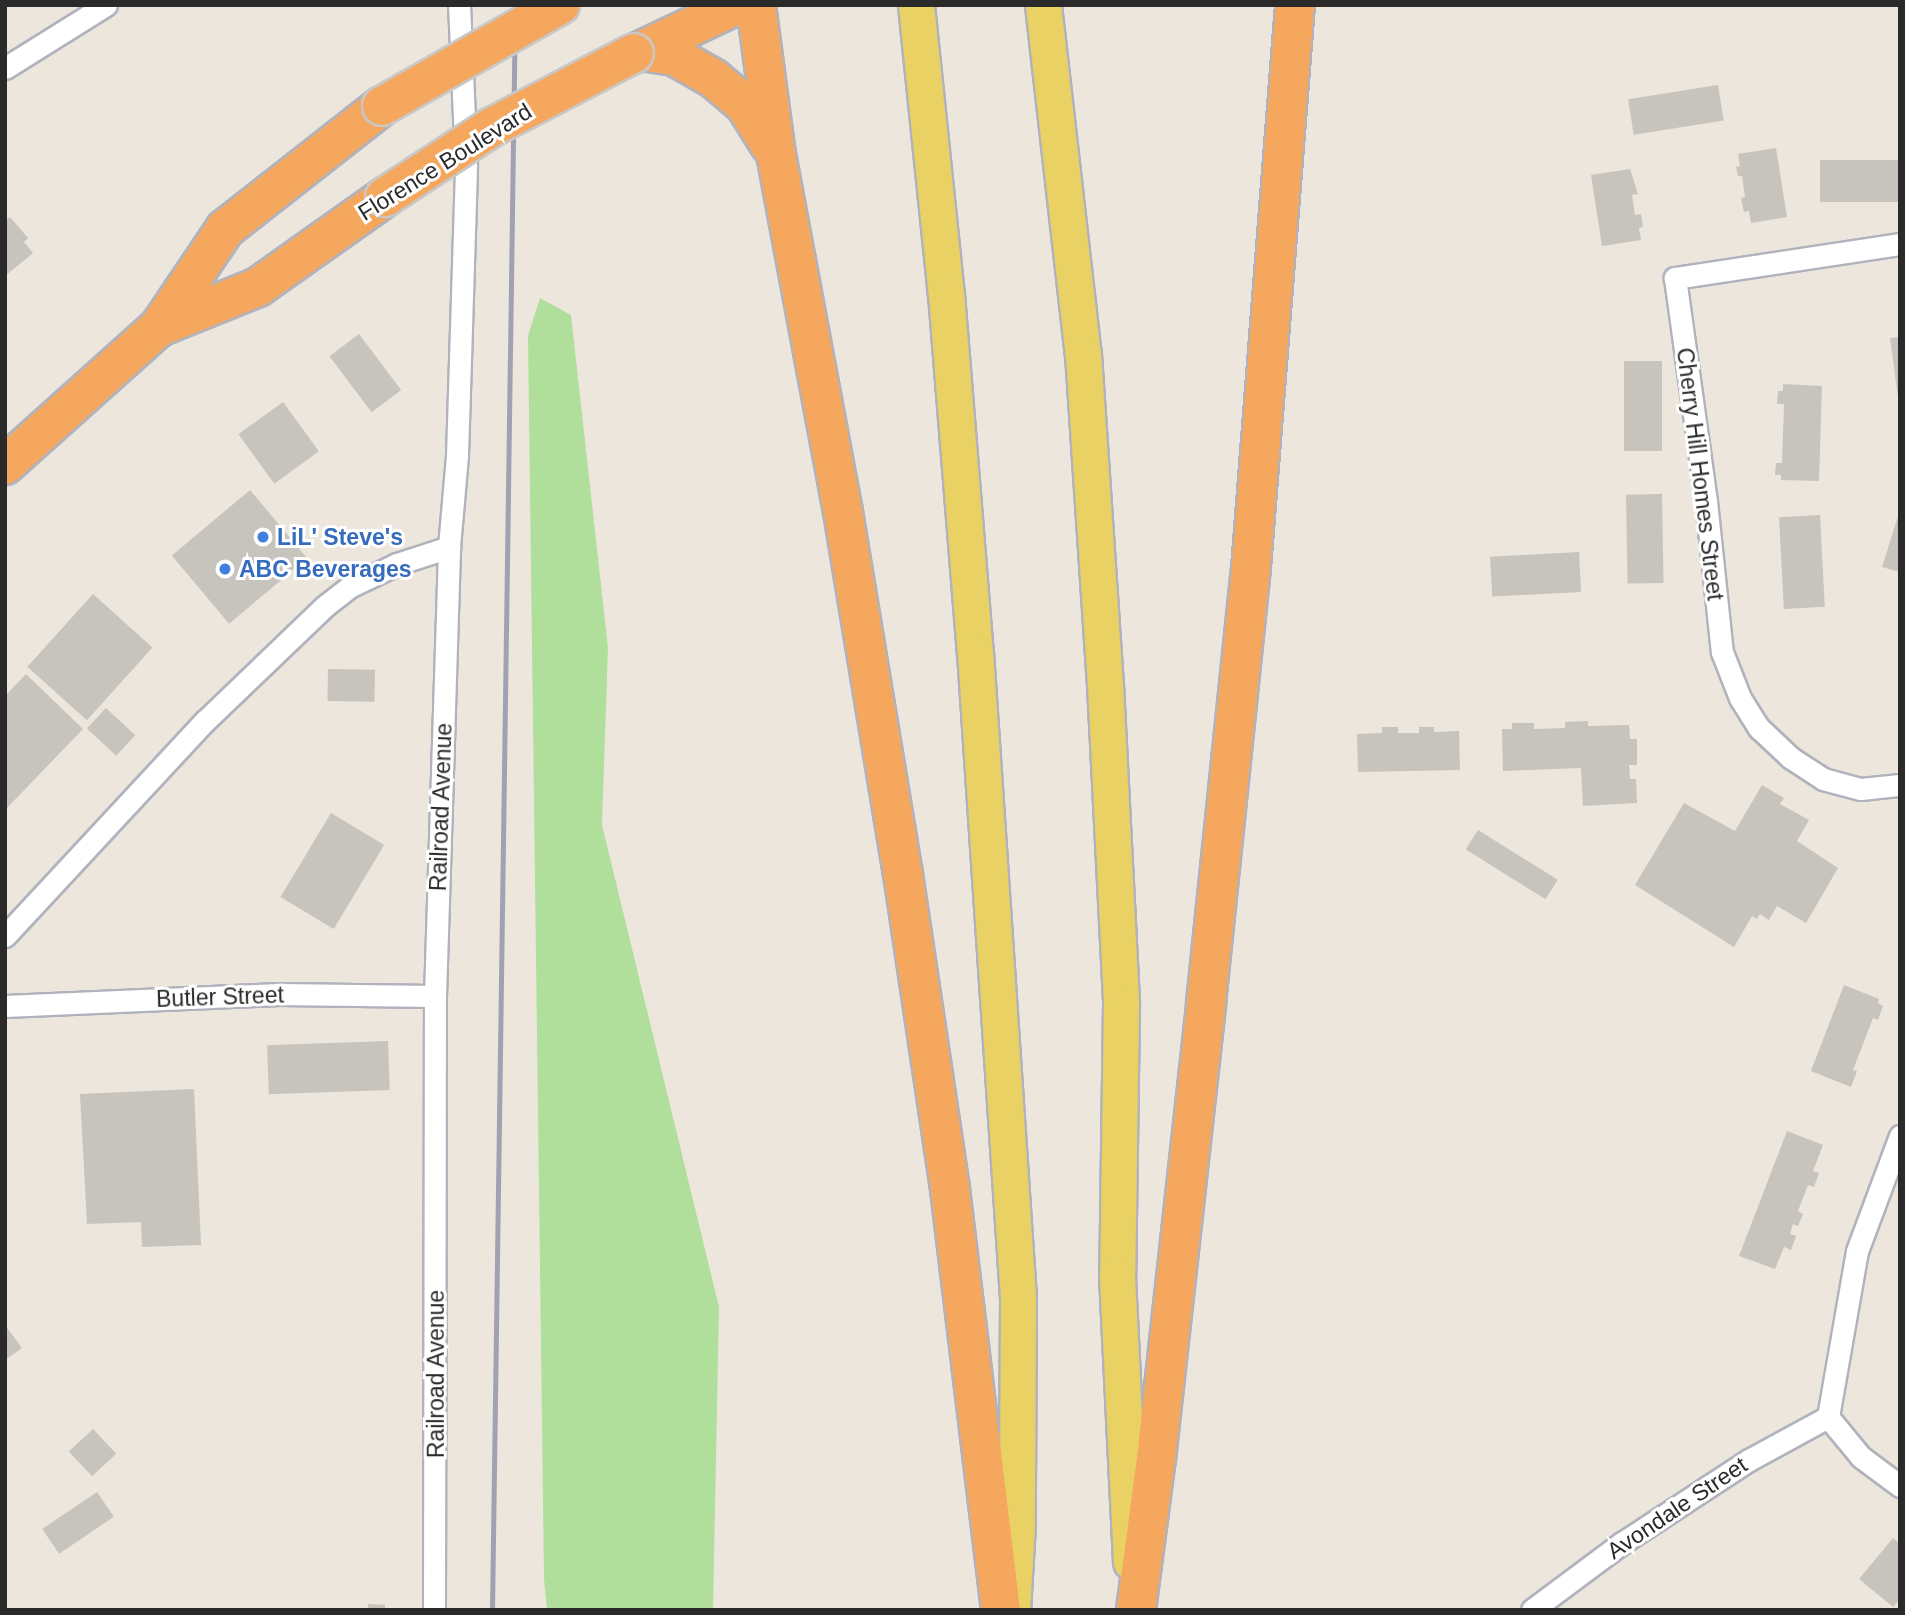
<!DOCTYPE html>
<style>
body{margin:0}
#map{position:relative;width:1905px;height:1615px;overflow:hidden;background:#ece6dd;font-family:Helvetica,sans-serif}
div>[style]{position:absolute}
.green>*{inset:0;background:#b0df9c}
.building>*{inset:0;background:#c7c3bd;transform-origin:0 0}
.roads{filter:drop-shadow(2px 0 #b0b3bd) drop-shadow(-2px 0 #b0b3bd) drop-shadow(0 2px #b0b3bd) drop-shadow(0 -2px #b0b3bd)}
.street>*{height:21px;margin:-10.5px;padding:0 10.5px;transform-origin:10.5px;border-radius:10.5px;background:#fff}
.primary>*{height:35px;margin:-17.5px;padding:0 17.5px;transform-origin:17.5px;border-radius:17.5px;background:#e9d164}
.highway>*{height:38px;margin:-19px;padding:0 19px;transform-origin:19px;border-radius:19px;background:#f6a75e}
.rail>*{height:5px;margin:-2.5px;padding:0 2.5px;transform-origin:2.5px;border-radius:2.5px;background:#a0a2b4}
.bridges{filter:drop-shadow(2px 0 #c8c8c8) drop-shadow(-2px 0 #c8c8c8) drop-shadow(0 2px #c8c8c8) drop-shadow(0 -2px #c8c8c8)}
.highway-bridge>*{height:38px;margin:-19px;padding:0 19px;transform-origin:19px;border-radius:19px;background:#f6a75e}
.dots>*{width:19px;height:19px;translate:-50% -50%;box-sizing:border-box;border:4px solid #fff;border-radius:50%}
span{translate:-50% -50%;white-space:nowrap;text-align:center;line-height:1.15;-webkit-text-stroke:6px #fff;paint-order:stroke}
.street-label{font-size:23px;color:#2a2a2a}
.shop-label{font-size:23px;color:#366cbe;font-weight:700}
.left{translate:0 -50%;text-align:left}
.frame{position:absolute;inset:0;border:7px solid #2a2a2a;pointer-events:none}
</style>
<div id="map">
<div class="green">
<i style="clip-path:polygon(540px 298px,571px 315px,608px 648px,602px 825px,719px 1307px,713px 1610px,547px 1610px,544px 1579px,528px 336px)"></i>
</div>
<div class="building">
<i style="left:1718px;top:85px;width:36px;height:91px;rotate:81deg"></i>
<i style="clip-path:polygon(1776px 148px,1787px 217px,1751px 223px,1749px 211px,1744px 212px,1741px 198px,1745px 197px,1742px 176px,1738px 176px,1736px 167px,1740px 166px,1738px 154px)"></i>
<i style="left:1900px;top:160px;width:42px;height:80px;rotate:90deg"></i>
<i style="clip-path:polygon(1630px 169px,1638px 194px,1632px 195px,1635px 215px,1641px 214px,1643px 227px,1639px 228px,1641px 240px,1602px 246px,1591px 175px)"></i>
<i style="clip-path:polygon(10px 217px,28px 238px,24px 242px,33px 253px,5px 276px,5px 221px)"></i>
<i style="left:359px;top:334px;width:70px;height:37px;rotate:53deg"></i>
<i style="clip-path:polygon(1900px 337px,1900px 397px,1898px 397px,1890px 338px)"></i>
<i style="left:1624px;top:361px;width:38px;height:90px"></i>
<i style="clip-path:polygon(1783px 384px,1822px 386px,1819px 481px,1781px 480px,1781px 475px,1775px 475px,1776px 463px,1782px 463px,1784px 404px,1777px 404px,1778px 391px,1783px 391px)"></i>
<i style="left:283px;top:402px;width:61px;height:55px;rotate:54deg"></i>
<i style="left:250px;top:490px;width:89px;height:102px;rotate:50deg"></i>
<i style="left:1662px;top:494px;width:89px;height:36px;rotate:89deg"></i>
<i style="clip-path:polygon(1899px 513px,1900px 513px,1900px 572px,1882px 567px)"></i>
<i style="left:1820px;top:515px;width:92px;height:41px;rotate:87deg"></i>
<i style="left:1579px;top:552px;width:40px;height:89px;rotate:87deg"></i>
<i style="left:93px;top:594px;width:80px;height:98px;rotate:42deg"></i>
<i style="left:328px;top:669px;width:47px;height:32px;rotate:1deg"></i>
<i style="clip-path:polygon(26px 674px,83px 729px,5px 810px,5px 696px)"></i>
<i style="left:106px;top:708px;width:40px;height:28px;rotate:43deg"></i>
<i style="clip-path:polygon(1588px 721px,1588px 726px,1629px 725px,1630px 739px,1637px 739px,1637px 765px,1629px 765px,1630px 779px,1636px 779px,1637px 803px,1583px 806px,1581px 768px,1503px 771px,1502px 729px,1512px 729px,1512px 723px,1534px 723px,1534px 729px,1565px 728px,1565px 722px)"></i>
<i style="clip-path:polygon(1382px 727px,1398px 727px,1398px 733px,1419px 733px,1419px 727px,1434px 727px,1434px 732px,1459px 731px,1460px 770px,1358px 772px,1357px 734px,1382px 733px)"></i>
<i style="clip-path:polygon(1762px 785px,1784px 798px,1780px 804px,1809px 820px,1797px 841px,1838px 868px,1806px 923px,1777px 906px,1769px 920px,1760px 914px,1757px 919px,1752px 916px,1734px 947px,1635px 885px,1684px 803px,1735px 831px)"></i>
<i style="left:331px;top:813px;width:62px;height:98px;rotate:31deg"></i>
<i style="left:1478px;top:830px;width:94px;height:23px;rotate:32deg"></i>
<i style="clip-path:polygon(1844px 985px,1879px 999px,1878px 1003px,1883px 1006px,1878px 1020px,1873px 1018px,1853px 1070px,1857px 1071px,1851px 1087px,1811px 1071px)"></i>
<i style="left:388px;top:1041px;width:49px;height:121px;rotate:88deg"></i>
<i style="clip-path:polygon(194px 1089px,201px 1245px,142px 1247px,141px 1222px,87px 1224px,80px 1094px)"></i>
<i style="clip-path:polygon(1787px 1131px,1823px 1145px,1813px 1171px,1819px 1173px,1814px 1187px,1808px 1185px,1798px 1211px,1803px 1214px,1798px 1226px,1793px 1224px,1790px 1234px,1796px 1236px,1791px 1250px,1784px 1247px,1775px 1269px,1739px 1256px)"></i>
<i style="clip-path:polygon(5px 1325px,22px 1348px,5px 1360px)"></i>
<i style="left:93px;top:1429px;width:34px;height:33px;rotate:47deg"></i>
<i style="left:97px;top:1492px;width:30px;height:66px;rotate:56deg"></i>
<i style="clip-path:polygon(1893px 1538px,1900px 1544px,1900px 1599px,1893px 1607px,1859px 1579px)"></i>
<i style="clip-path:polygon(368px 1604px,385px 1605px,385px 1610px,368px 1610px)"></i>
</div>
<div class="roads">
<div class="street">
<i style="left:5px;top:68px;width:119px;rotate:-32deg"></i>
<i style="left:1900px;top:244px;width:228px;rotate:171.4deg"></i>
<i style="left:1675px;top:278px;width:225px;rotate:82.1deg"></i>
<i style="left:1706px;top:501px;width:152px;rotate:84deg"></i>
<i style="left:1722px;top:652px;width:49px;rotate:68.6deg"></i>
<i style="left:1740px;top:698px;width:36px;rotate:58deg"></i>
<i style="left:1759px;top:728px;width:44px;rotate:43.2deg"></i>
<i style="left:1791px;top:758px;width:38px;rotate:33deg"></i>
<i style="left:1823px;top:779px;width:39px;rotate:15deg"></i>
<i style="left:1861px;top:789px;width:39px;rotate:-6deg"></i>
<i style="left:5px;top:936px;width:294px;rotate:-47.1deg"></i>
<i style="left:205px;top:721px;width:166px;rotate:-43.8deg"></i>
<i style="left:325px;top:606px;width:33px;rotate:-38deg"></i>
<i style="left:351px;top:586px;width:51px;rotate:-25.6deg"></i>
<i style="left:397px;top:564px;width:55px;rotate:-18.1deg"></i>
<i style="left:5px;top:1006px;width:274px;rotate:-2.5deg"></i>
<i style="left:279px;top:994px;width:156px;rotate:0.7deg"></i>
<i style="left:1828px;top:1417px;width:169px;rotate:-80.1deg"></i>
<i style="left:1857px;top:1251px;width:123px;rotate:-69.5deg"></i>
<i style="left:1828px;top:1417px;width:52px;rotate:50.5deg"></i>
<i style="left:1861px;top:1457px;width:49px;rotate:36.6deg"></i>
<i style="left:434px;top:1610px;width:614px;rotate:-89.91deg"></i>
<i style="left:435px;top:996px;width:449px;rotate:-88.2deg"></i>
<i style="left:449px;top:547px;width:92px;rotate:-85deg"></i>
<i style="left:457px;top:455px;width:291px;rotate:-88.2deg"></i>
<i style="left:466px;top:164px;width:159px;rotate:-92.5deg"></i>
<i style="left:1532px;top:1610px;width:112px;rotate:-36.7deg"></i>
<i style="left:1622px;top:1543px;width:152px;rotate:-33.2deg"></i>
<i style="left:1749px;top:1460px;width:90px;rotate:-28.6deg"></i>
</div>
<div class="primary">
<i style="left:916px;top:5px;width:291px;rotate:84.1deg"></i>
<i style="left:946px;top:294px;width:359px;rotate:85.4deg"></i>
<i style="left:975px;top:652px;width:646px;rotate:86.19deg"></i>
<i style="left:1018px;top:1297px;width:227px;rotate:90.3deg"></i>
<i style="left:1017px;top:1524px;width:86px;rotate:93.3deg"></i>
<i style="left:1043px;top:5px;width:351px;rotate:83.5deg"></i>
<i style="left:1083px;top:354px;width:332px;rotate:86.2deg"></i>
<i style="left:1105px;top:685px;width:320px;rotate:87.1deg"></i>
<i style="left:1121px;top:1005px;width:271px;rotate:90.8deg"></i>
<i style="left:1117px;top:1276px;width:286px;rotate:87.2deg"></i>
</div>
<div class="highway">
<i style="left:756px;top:5px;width:150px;rotate:82.4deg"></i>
<i style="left:776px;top:154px;width:364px;rotate:79.4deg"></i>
<i style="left:843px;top:512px;width:367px;rotate:80.6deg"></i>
<i style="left:903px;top:874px;width:318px;rotate:81.5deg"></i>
<i style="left:950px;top:1189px;width:424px;rotate:83.1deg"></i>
<i style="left:642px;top:51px;width:32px;rotate:9deg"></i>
<i style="left:674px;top:56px;width:45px;rotate:29.4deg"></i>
<i style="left:713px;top:78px;width:42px;rotate:40.2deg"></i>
<i style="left:745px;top:105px;width:47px;rotate:58deg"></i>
<i style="left:636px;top:53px;width:112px;rotate:-25.4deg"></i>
<i style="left:159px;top:327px;width:107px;rotate:-22deg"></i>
<i style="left:258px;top:287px;width:156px;rotate:-35.3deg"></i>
<i style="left:5px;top:465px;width:207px;rotate:-41.9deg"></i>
<i style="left:159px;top:327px;width:118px;rotate:-56deg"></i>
<i style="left:225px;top:229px;width:199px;rotate:-38.1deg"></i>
<i style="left:1136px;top:1610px;width:152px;rotate:-82.5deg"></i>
<i style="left:1156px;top:1459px;width:459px;rotate:-83.7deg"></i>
<i style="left:1206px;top:1003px;width:437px;rotate:-84.1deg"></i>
<i style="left:1251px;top:568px;width:565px;rotate:-85.53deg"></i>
</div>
</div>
<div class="rail">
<i style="left:492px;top:1610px;width:1605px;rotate:-89.18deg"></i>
</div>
<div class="bridges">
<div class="highway-bridge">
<i style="left:382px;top:106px;width:205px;rotate:-29.6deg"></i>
<i style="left:385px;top:197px;width:128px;rotate:-33.2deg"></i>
<i style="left:492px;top:127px;width:160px;rotate:-27.5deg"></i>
</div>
</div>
<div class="dots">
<i style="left:263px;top:537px;background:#3f7fe0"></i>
<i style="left:225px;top:569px;background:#3f7fe0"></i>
</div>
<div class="street-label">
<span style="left:445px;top:162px;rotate:-32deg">Florence Boulevard</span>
<span style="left:1700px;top:474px;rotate:83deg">Cherry Hill Homes Street</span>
<span style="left:441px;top:807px;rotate:-88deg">Railroad Avenue</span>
<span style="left:220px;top:997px;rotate:-2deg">Butler Street</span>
<span style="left:436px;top:1374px;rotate:-90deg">Railroad Avenue</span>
<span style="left:1677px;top:1508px;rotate:-34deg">Avondale Street</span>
</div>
<div class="shop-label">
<span class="left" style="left:277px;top:537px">LiL' Steve's</span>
<span class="left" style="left:239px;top:569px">ABC Beverages</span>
</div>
<div class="frame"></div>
</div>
